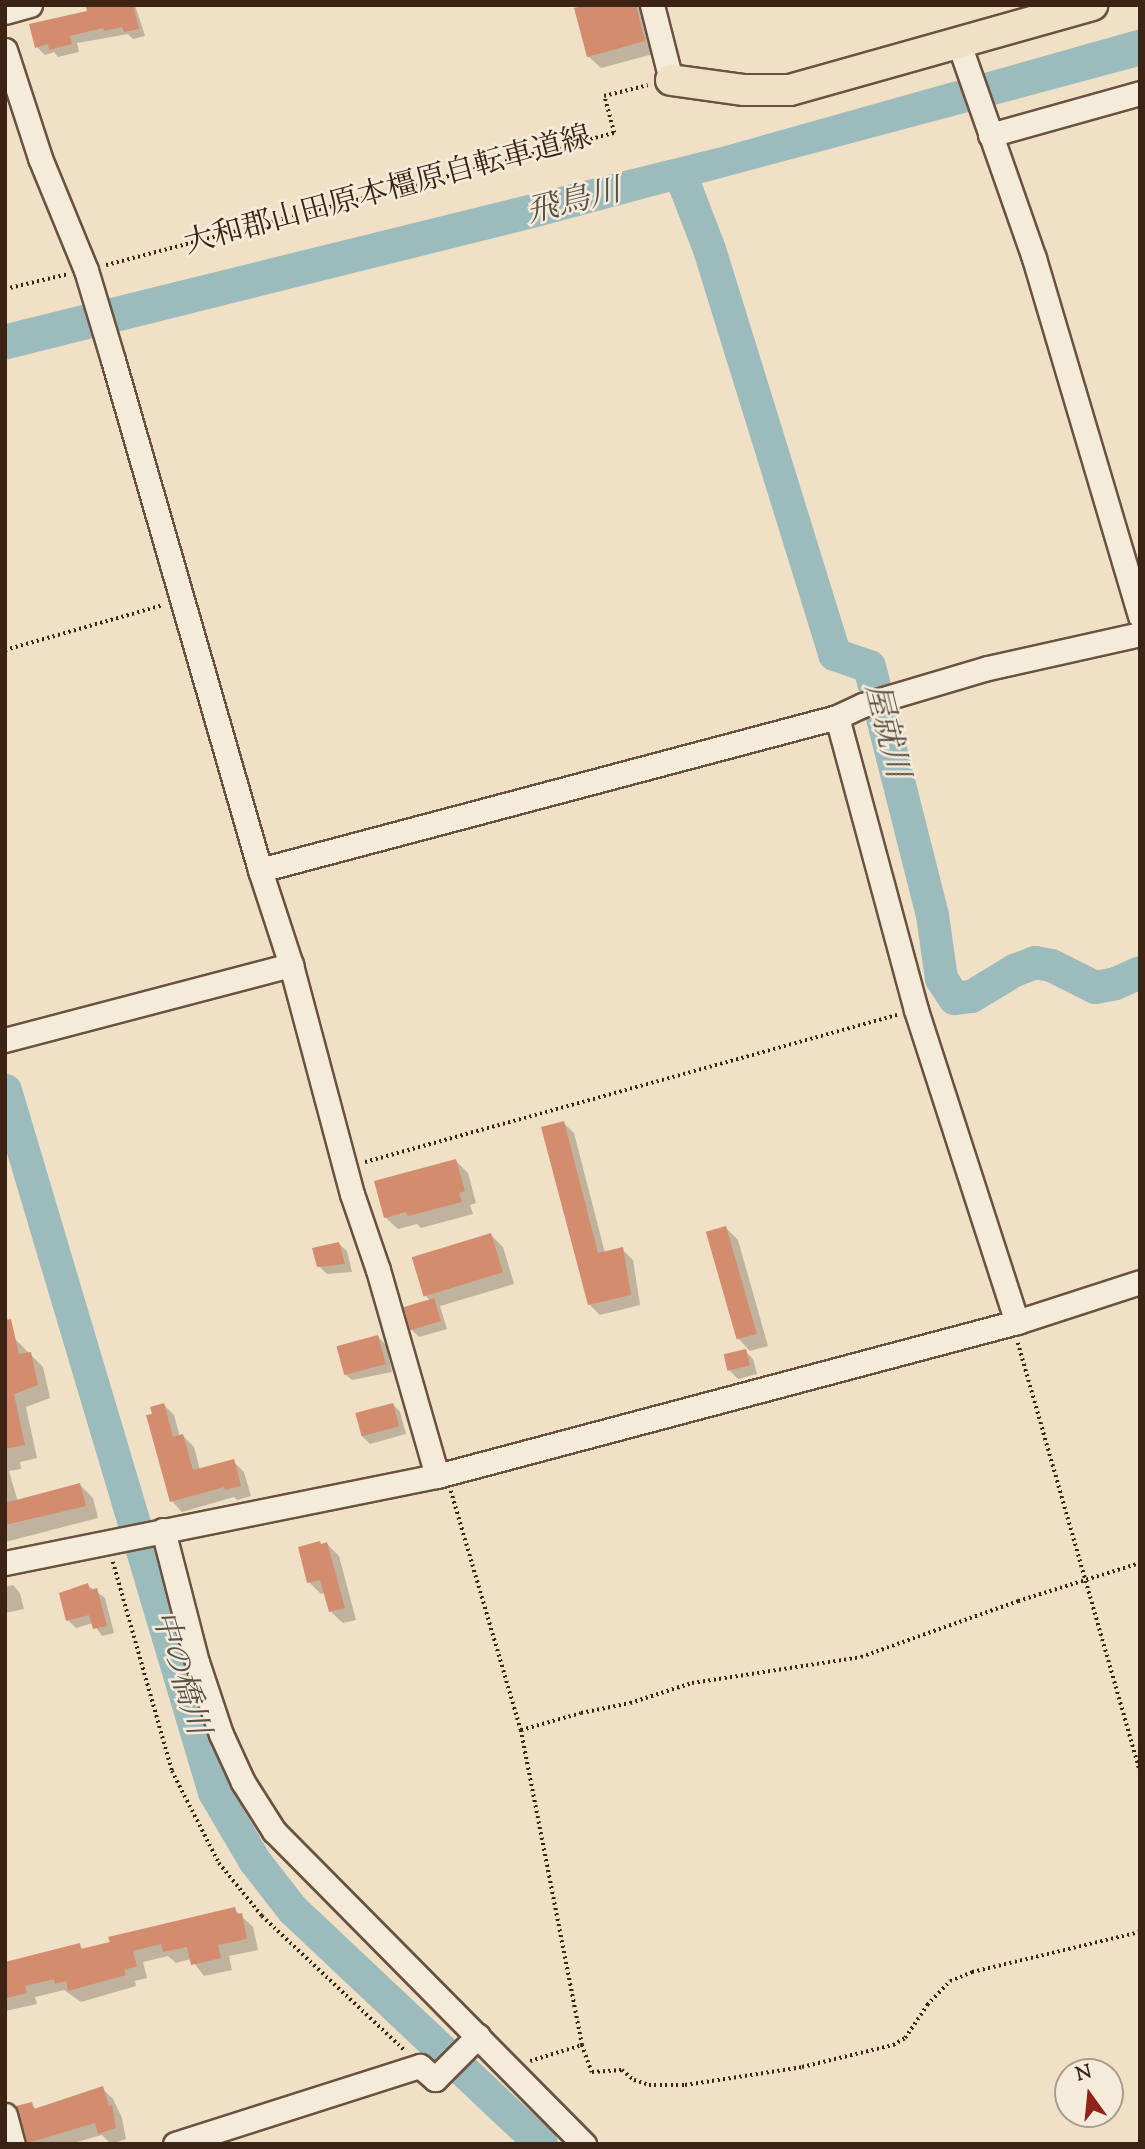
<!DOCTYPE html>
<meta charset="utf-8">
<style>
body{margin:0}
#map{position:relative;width:1145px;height:2149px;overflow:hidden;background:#efe0c6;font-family:"Sorts Mill Goudy","Noto Serif JP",serif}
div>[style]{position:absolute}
.water>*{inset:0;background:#9cbbbd}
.shadow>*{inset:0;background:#0003}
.river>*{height:33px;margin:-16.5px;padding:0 16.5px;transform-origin:16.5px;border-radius:16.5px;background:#9cbbbd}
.building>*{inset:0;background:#d48c6e;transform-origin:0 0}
.path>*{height:3.5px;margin-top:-1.75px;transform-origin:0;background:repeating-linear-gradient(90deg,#3d2314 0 2px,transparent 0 5.5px)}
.roads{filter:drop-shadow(2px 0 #6a5240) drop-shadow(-2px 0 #6a5240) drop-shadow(0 2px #6a5240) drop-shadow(0 -2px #6a5240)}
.minor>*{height:23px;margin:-11.5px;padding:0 11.5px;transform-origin:11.5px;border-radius:11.5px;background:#f5ebda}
.major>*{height:30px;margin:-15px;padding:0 15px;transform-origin:15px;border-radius:15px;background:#efe0c6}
span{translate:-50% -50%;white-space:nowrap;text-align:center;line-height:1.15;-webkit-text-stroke:5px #f5ebda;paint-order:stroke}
.street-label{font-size:30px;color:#3d2314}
.water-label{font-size:32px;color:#5a5147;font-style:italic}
.frame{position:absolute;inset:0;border:7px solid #3d2314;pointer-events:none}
.north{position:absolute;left:1054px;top:2058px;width:70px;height:70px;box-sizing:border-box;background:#f5ebda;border:2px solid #ab9b8b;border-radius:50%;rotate:345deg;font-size:19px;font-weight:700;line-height:28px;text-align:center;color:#3d2314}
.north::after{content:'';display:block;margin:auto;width:24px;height:32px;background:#8f2418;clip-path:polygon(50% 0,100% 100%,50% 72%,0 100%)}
</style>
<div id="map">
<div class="water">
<i style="clip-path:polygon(1140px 29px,1140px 66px,538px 227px,5px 360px,5px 324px,725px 146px)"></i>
</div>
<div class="shadow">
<i style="clip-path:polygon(97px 5px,135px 5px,145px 36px,133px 39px,128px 34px,77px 43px,79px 52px,58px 57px,54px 52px,45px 55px,37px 47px)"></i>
<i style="clip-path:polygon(592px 5px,643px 5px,657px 53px,601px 68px,588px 56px)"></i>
<i style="clip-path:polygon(564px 1123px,574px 1133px,605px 1253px,622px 1249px,633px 1260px,640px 1305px,600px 1315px,590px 1305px)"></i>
<i style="clip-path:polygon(456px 1161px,468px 1173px,476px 1203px,470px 1205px,473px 1214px,421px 1228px,417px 1224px,398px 1229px,385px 1217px)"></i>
<i style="clip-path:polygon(726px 1228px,738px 1240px,768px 1346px,750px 1351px,738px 1338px)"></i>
<i style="clip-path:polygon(491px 1235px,503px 1247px,514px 1284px,440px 1306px,447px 1329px,419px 1337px,411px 1329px,431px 1301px,425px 1295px)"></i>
<i style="clip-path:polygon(339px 1244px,347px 1251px,352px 1272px,327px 1274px,319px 1266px)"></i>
<i style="clip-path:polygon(378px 1337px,386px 1345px,392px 1372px,352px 1380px,344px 1373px)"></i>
<i style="clip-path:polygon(15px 1339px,43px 1367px,50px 1398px,26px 1407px,37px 1458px,20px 1462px,21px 1469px,9px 1471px,18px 1502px,80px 1485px,93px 1498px,98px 1518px,5px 1542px,5px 1341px)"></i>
<i style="clip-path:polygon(745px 1351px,753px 1359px,757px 1374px,738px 1379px,730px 1371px)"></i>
<i style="clip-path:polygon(393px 1404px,400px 1412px,406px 1434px,370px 1444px,362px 1436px)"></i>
<i style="clip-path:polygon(164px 1405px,174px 1415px,180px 1437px,183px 1436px,194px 1447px,200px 1470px,233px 1461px,244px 1472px,251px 1496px,237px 1500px,234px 1497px,182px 1512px,172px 1501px,154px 1415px)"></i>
<i style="clip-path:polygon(327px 1544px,339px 1556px,356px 1620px,343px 1623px,330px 1611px,326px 1593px,321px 1594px,309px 1582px)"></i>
<i style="clip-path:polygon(13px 1585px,20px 1593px,24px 1609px,5px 1613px,5px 1587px)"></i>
<i style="clip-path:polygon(87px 1585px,105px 1598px,114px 1633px,102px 1636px,93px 1623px,76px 1628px,68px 1620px)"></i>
<i style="clip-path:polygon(234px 1909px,253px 1927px,258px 1950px,229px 1956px,232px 1970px,204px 1976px,191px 1959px,176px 1963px,168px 1956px,143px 1962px,147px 1978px,135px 1981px,136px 1986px,81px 2002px,64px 1990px,35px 1997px,37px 2004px,5px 2011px,5px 1963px,79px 1945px,84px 1950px)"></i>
<i style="clip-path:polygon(102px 2088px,113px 2099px,122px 2118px,126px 2139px,111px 2144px,102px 2135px,70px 2144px,28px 2142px,31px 2104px,37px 2110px)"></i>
</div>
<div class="river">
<i style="left:681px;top:176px;width:78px;rotate:69deg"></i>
<i style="left:709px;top:249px;width:424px;rotate:72.8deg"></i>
<i style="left:834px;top:654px;width:37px;rotate:19deg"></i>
<i style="left:869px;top:666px;width:257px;rotate:75.8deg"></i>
<i style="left:932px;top:915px;width:64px;rotate:81.9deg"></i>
<i style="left:941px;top:978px;width:24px;rotate:57deg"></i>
<i style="left:954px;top:998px;width:17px;rotate:-7deg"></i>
<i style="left:971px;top:996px;width:50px;rotate:-31.2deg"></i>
<i style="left:1014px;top:970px;width:22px;rotate:-21deg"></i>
<i style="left:1035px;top:962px;width:16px;rotate:11deg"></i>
<i style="left:1051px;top:965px;width:49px;rotate:26.6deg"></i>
<i style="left:1095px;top:987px;width:20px;rotate:-11deg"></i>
<i style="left:1115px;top:983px;width:27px;rotate:-24deg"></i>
<i style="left:5px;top:1090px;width:732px;rotate:73.42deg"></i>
<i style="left:214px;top:1792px;width:79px;rotate:59.5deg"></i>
<i style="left:254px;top:1860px;width:62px;rotate:52.2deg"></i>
<i style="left:292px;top:1909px;width:342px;rotate:43.3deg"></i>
</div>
<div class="building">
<i style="clip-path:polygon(85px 5px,133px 5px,139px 29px,124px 32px,122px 27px,104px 31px,103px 28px,70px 36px,72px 44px,49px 50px,48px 44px,35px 48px,29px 24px,87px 11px)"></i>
<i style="clip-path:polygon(585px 5px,636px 5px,645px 41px,587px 57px,574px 8px)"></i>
<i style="clip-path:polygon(564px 1121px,598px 1253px,623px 1247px,631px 1295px,588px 1305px,541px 1127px)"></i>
<i style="clip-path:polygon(456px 1159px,465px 1191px,459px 1193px,462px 1202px,408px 1216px,406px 1212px,384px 1218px,374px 1181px)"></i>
<i style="left:726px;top:1226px;width:112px;height:21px;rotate:74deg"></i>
<i style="left:491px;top:1233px;width:41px;height:83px;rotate:73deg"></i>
<i style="clip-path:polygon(339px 1242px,345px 1264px,317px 1267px,312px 1248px)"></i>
<i style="left:434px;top:1298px;width:24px;height:32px;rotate:73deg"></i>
<i style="clip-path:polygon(11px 1319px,19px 1354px,31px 1352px,38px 1385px,14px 1394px,25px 1445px,5px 1449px,5px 1320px)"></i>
<i style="left:378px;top:1335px;width:30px;height:43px;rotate:75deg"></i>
<i style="left:746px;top:1349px;width:17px;height:23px;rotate:77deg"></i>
<i style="clip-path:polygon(164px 1403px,173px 1437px,183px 1434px,193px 1470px,234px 1459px,241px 1486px,225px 1490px,224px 1487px,170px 1502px,146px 1415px,152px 1414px,150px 1407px)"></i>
<i style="left:393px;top:1403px;width:24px;height:39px;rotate:75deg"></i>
<i style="clip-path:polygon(80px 1483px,86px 1506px,5px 1525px,5px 1503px)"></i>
<i style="clip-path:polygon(320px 1541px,321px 1544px,327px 1542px,345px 1608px,329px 1612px,320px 1580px,307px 1583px,298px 1547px)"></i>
<i style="clip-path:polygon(88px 1583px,90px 1590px,97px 1588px,107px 1626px,93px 1629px,89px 1615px,66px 1621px,59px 1593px)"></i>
<i style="clip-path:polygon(235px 1907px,237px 1914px,242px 1913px,247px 1939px,218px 1945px,221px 1958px,191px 1965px,187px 1947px,163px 1952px,161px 1944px,133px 1951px,137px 1966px,124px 1970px,126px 1975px,68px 1991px,66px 1981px,55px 1984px,54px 1979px,25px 1986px,27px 1993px,7px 1998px,5px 1962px,80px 1943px,81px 1949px,110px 1942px,108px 1937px)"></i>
<i style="clip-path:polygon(103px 2086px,109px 2106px,112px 2105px,116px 2128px,98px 2134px,95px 2123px,27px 2143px,16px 2106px,32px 2102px,34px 2109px)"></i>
</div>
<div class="path">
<i style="left:106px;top:265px;width:525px;rotate:-14.57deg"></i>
<i style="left:614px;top:133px;width:38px;rotate:-105deg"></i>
<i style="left:604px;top:96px;width:45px;rotate:-14deg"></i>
<i style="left:5px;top:289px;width:65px;rotate:-13.4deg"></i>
<i style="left:5px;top:650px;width:164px;rotate:-15.9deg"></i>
<i style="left:365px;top:1162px;width:552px;rotate:-15.45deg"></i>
<i style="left:1018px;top:1343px;width:445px;rotate:74.1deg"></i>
<i style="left:451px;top:1491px;width:249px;rotate:73.7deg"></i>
<i style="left:521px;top:1730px;width:321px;rotate:79deg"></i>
<i style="left:582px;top:2045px;width:29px;rotate:70deg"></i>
<i style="left:592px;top:2072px;width:30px;rotate:-4deg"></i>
<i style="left:622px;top:2070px;width:16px;rotate:40deg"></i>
<i style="left:634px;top:2080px;width:16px;rotate:18deg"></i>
<i style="left:649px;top:2085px;width:36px"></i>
<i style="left:685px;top:2085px;width:118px;rotate:-8.7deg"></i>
<i style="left:802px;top:2067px;width:94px;rotate:-13.6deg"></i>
<i style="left:893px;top:2045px;width:14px;rotate:-30deg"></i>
<i style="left:905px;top:2038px;width:40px;rotate:-56deg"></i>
<i style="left:927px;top:2005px;width:33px;rotate:-46deg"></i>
<i style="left:950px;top:1981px;width:24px;rotate:-22deg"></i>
<i style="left:972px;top:1972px;width:173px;rotate:-13.4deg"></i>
<i style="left:113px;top:1562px;width:217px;rotate:74.2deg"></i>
<i style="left:172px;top:1771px;width:103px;rotate:62.9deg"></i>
<i style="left:219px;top:1863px;width:68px;rotate:50.9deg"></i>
<i style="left:262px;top:1916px;width:195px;rotate:43.3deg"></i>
<i style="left:521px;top:1730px;width:62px;rotate:-15.8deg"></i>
<i style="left:581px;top:1713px;width:50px;rotate:-11.5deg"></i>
<i style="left:630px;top:1703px;width:65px;rotate:-17.9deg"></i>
<i style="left:692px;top:1683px;width:171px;rotate:-8.7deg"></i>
<i style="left:861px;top:1657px;width:167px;rotate:-19.6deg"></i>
<i style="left:1018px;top:1601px;width:128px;rotate:-17.3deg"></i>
<i style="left:530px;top:2061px;width:54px;rotate:-17.1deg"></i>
</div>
<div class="roads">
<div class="minor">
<i style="left:652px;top:5px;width:77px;rotate:75.8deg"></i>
<i style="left:5px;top:12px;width:26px;rotate:-16deg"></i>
<i style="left:958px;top:41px;width:230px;rotate:70.7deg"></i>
<i style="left:1034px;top:258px;width:373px;rotate:73.5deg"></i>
<i style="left:5px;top:50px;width:114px;rotate:72deg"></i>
<i style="left:40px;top:158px;width:121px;rotate:67.7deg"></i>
<i style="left:86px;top:270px;width:94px;rotate:73.3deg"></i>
<i style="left:113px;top:360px;width:531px;rotate:73.92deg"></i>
<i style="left:260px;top:870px;width:100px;rotate:71.9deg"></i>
<i style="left:291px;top:965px;width:237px;rotate:75.1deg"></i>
<i style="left:352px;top:1194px;width:80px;rotate:71.1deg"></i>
<i style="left:378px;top:1270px;width:214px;rotate:74deg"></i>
<i style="left:990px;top:135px;width:156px;rotate:-15.6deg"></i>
<i style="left:837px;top:717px;width:303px;rotate:74.9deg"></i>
<i style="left:916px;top:1010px;width:328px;rotate:72.1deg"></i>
<i style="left:260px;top:870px;width:597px;rotate:-14.85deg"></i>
<i style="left:837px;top:717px;width:29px;rotate:-25deg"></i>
<i style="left:863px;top:705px;width:130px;rotate:-16.5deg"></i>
<i style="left:988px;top:668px;width:156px;rotate:-12.6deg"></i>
<i style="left:5px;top:1040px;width:296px;rotate:-14.7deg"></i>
<i style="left:163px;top:1530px;width:136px;rotate:75.6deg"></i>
<i style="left:197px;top:1662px;width:76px;rotate:71.6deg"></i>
<i style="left:221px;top:1734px;width:53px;rotate:65.4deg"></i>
<i style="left:243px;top:1782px;width:58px;rotate:57.7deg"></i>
<i style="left:274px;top:1831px;width:441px;rotate:45.3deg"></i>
<i style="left:5px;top:1563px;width:441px;rotate:-11.4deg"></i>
<i style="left:437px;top:1476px;width:600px;rotate:-14.87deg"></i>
<i style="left:1017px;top:1322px;width:129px;rotate:-18deg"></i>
<i style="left:5px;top:2115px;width:30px;rotate:75deg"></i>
<i style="left:175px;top:2144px;width:257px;rotate:-17.7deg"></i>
<i style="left:420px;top:2066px;width:20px;rotate:41deg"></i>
<i style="left:435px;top:2079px;width:61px;rotate:-45deg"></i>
</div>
<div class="major">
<i style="left:671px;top:80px;width:74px;rotate:7.8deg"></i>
<i style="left:744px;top:90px;width:46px"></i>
<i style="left:790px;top:90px;width:314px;rotate:-15.7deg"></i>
</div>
</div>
<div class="street-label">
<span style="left:388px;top:192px;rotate:-15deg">大和郡山田原本橿原自転車道線</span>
</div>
<div class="water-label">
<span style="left:574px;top:203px;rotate:-14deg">飛鳥川</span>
<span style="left:885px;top:731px;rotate:76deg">屋就川</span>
<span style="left:179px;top:1673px;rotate:73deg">中の橋川</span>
</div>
<div class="frame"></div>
<div class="north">N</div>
</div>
